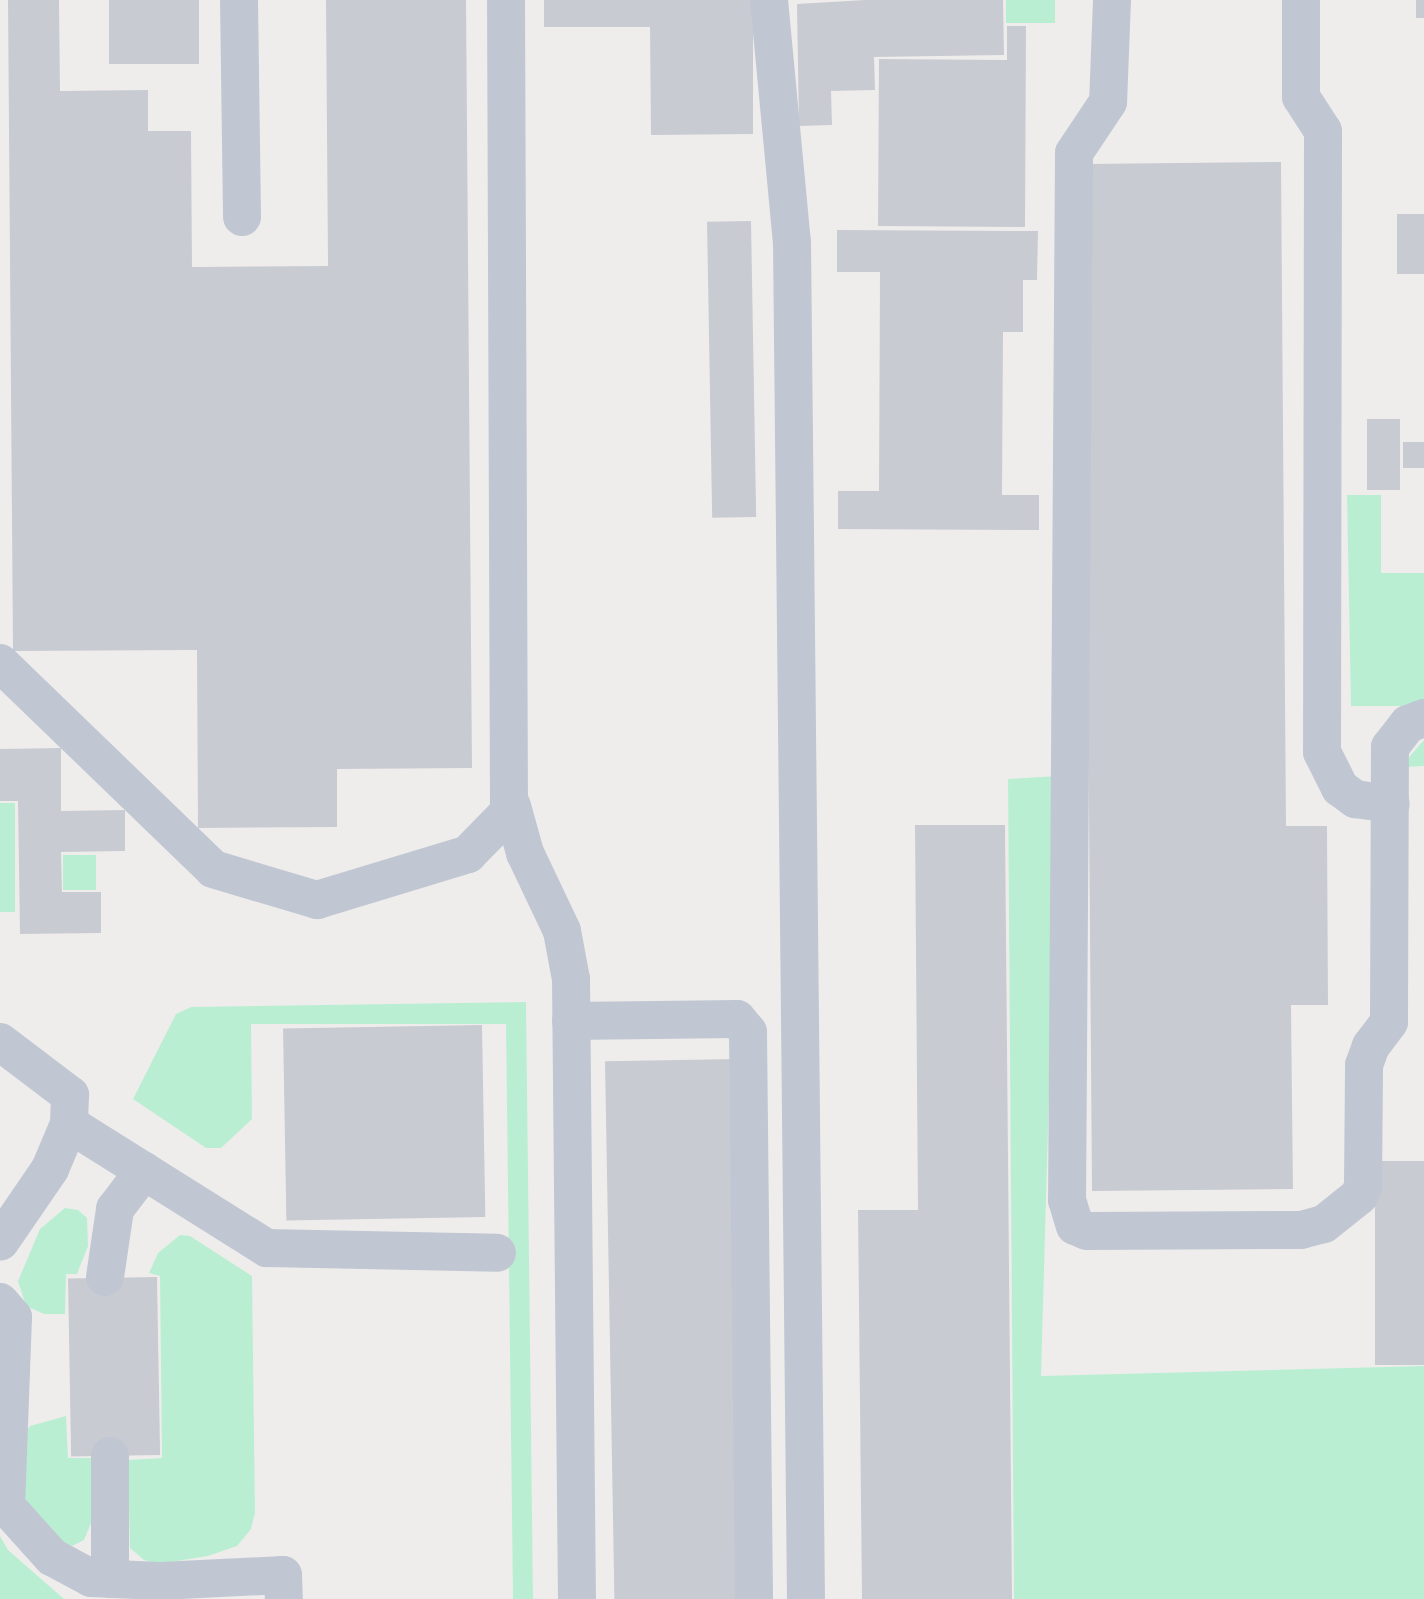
<!DOCTYPE html>
<style>
body{margin:0}
#map{position:relative;width:1424px;height:1599px;overflow:hidden;background:#efedec;font-family:"Public Sans",sans-serif}
div>[style]{position:absolute}
.green>*{inset:0;background:#baeed3;transform-origin:0 0}
.building>*{inset:0;background:#c9cbd2;transform-origin:0 0}
.minor>*{height:38px;margin:-19px;padding:0 19px;transform-origin:19px;border-radius:19px;background:#c0c7d2}
span{translate:-50% -50%;white-space:nowrap;text-align:center;line-height:1.15;-webkit-text-stroke:5px #fff;paint-order:stroke}
</style>
<div id="map">
<div class="green">
<i style="left:1006px;top:0;width:49px;height:23px"></i>
<i style="clip-path:polygon(1347px 495px,1381px 495px,1381px 573px,1424px 573px,1424px 706px,1351px 706px)"></i>
<i style="clip-path:polygon(1424px 740px,1424px 766px,1406px 767px,1410px 756px)"></i>
<i style="clip-path:polygon(1058px 776px,1041px 1376px,1424px 1366px,1424px 1599px,1014px 1599px,1008px 779px)"></i>
<i style="left:0;top:803px;width:15px;height:109px"></i>
<i style="left:63px;top:855px;width:33px;height:35px"></i>
<i style="clip-path:polygon(526px 1002px,533px 1599px,513px 1599px,506px 1024px,251px 1024px,252px 1119px,221px 1148px,206px 1148px,133px 1099px,176px 1014px,191px 1007px)"></i>
<i style="clip-path:polygon(65px 1208px,78px 1210px,87px 1218px,88px 1246px,77px 1274px,66px 1274px,65px 1314px,44px 1314px,26px 1306px,18px 1281px,40px 1229px)"></i>
<i style="clip-path:polygon(180px 1235px,190px 1236px,252px 1276px,255px 1513px,251px 1529px,237px 1546px,208px 1556px,158px 1564px,144px 1560px,130px 1548px,128px 1460px,162px 1458px,160px 1276px,149px 1273px,158px 1253px)"></i>
<i style="clip-path:polygon(66px 1416px,68px 1458px,92px 1458px,91px 1523px,84px 1540px,72px 1546px,64px 1543px,26px 1501px,20px 1472px,25px 1433px,30px 1426px)"></i>
<i style="clip-path:polygon(0 1536px,8px 1550px,64px 1599px,0 1599px)"></i>
</div>
<div class="building">
<i style="clip-path:polygon(8px 0,59px 0,60px 91px,148px 90px,148px 131px,191px 131px,192px 267px,328px 266px,326px 0,466px 0,472px 768px,337px 769px,337px 827px,198px 828px,197px 650px,13px 651px)"></i>
<i style="left:109px;top:0;width:90px;height:64px"></i>
<i style="clip-path:polygon(544px 0,753px 0,753px 134px,651px 135px,650px 27px,544px 27px)"></i>
<i style="clip-path:polygon(865px 0,1003px 0,1004px 55px,874px 57px,875px 90px,831px 91px,832px 125px,799px 126px,797px 4px)"></i>
<i style="left:1416px;top:0;width:8px;height:18px"></i>
<i style="clip-path:polygon(1007px 26px,1026px 26px,1025px 227px,878px 226px,879px 59px,1007px 60px)"></i>
<i style="clip-path:polygon(1281px 162px,1286px 826px,1327px 826px,1328px 1005px,1291px 1005px,1293px 1189px,1092px 1191px,1084px 164px)"></i>
<i style="left:1397px;top:214px;width:27px;height:60px"></i>
<i style="left:751px;top:221px;width:296px;height:44px;rotate:89deg"></i>
<i style="clip-path:polygon(837px 230px,1038px 231px,1037px 280px,1023px 280px,1023px 332px,1003px 332px,1002px 495px,1039px 495px,1039px 530px,838px 529px,838px 491px,879px 491px,880px 272px,837px 272px)"></i>
<i style="left:1367px;top:419px;width:33px;height:71px"></i>
<i style="left:1403px;top:442px;width:21px;height:26px"></i>
<i style="clip-path:polygon(61px 748px,61px 811px,125px 810px,125px 851px,61px 852px,62px 892px,101px 892px,101px 933px,20px 934px,18px 801px,0 801px,0 749px)"></i>
<i style="clip-path:polygon(915px 825px,1005px 825px,1012px 1599px,862px 1599px,858px 1210px,918px 1210px)"></i>
<i style="left:482px;top:1025px;width:192px;height:199px;rotate:89deg"></i>
<i style="left:737px;top:1059px;width:540px;height:132px;rotate:89deg"></i>
<i style="left:1375px;top:1161px;width:49px;height:204px"></i>
<i style="left:157px;top:1277px;width:178px;height:89px;rotate:89deg"></i>
</div>
<div class="minor">
<i style="left:239px;top:0;width:217px;rotate:89.2deg"></i>
<i style="left:769px;top:0;width:243px;rotate:84.6deg"></i>
<i style="left:792px;top:242px;width:1357px;rotate:89.41deg"></i>
<i style="left:1112px;top:0;width:102px;rotate:92.2deg"></i>
<i style="left:1108px;top:102px;width:61px;rotate:123.7deg"></i>
<i style="left:1074px;top:153px;width:1047px;rotate:90.38deg"></i>
<i style="left:1067px;top:1200px;width:27px;rotate:73deg"></i>
<i style="left:1075px;top:1226px;width:13px;rotate:23deg"></i>
<i style="left:1087px;top:1231px;width:214px;rotate:-0.3deg"></i>
<i style="left:1301px;top:1230px;width:24px;rotate:-15deg"></i>
<i style="left:1324px;top:1224px;width:45px;rotate:-38.7deg"></i>
<i style="left:1359px;top:1196px;width:11px;rotate:-68deg"></i>
<i style="left:1363px;top:1186px;width:121px;rotate:-89.5deg"></i>
<i style="left:1364px;top:1065px;width:20px;rotate:-70deg"></i>
<i style="left:1371px;top:1046px;width:30px;rotate:-53deg"></i>
<i style="left:1389px;top:1022px;width:275px;rotate:-89.8deg"></i>
<i style="left:1390px;top:747px;width:29px;rotate:-52deg"></i>
<i style="left:1408px;top:724px;width:17px;rotate:-21deg"></i>
<i style="left:1301px;top:0;width:97px;rotate:90deg"></i>
<i style="left:1301px;top:97px;width:40px;rotate:57.1deg"></i>
<i style="left:1323px;top:131px;width:621px;rotate:90.09deg"></i>
<i style="left:1322px;top:752px;width:40px;rotate:63.4deg"></i>
<i style="left:1340px;top:788px;width:19px;rotate:36deg"></i>
<i style="left:1355px;top:799px;width:36px;rotate:8deg"></i>
<i style="left:0;top:663px;width:296px;rotate:44deg"></i>
<i style="left:213px;top:869px;width:109px;rotate:16.6deg"></i>
<i style="left:317px;top:900px;width:158px;rotate:-16.9deg"></i>
<i style="left:468px;top:854px;width:59px;rotate:-45.7deg"></i>
<i style="left:509px;top:812px;width:812px;rotate:-90.21deg"></i>
<i style="left:512px;top:806px;width:49px;rotate:74.5deg"></i>
<i style="left:525px;top:853px;width:86px;rotate:64.6deg"></i>
<i style="left:562px;top:931px;width:49px;rotate:79.4deg"></i>
<i style="left:571px;top:979px;width:620px;rotate:89.45deg"></i>
<i style="left:571px;top:1021px;width:166px;rotate:-0.7deg"></i>
<i style="left:737px;top:1019px;width:17px;rotate:50deg"></i>
<i style="left:748px;top:1032px;width:567px;rotate:89.39deg"></i>
<i style="left:0;top:1042px;width:88px;rotate:37.1deg"></i>
<i style="left:70px;top:1095px;width:29px;rotate:92deg"></i>
<i style="left:69px;top:1124px;width:49px;rotate:112.9deg"></i>
<i style="left:50px;top:1169px;width:88px;rotate:124.4deg"></i>
<i style="left:69px;top:1124px;width:234px;rotate:32.1deg"></i>
<i style="left:267px;top:1248px;width:230px;rotate:1.2deg"></i>
<i style="left:105px;top:1277px;width:69px;rotate:-81.6deg"></i>
<i style="left:115px;top:1209px;width:48px;rotate:-52.7deg"></i>
<i style="left:0;top:1302px;width:20px;rotate:49deg"></i>
<i style="left:13px;top:1317px;width:189px;rotate:92.1deg"></i>
<i style="left:6px;top:1506px;width:69px;rotate:48deg"></i>
<i style="left:52px;top:1557px;width:44px;rotate:28.3deg"></i>
<i style="left:91px;top:1578px;width:69px;rotate:2.5deg"></i>
<i style="left:160px;top:1581px;width:123px;rotate:-2.8deg"></i>
<i style="left:283px;top:1575px;width:24px;rotate:88deg"></i>
<i style="left:110px;top:1456px;width:123px;rotate:90deg"></i>
</div>
</div>
